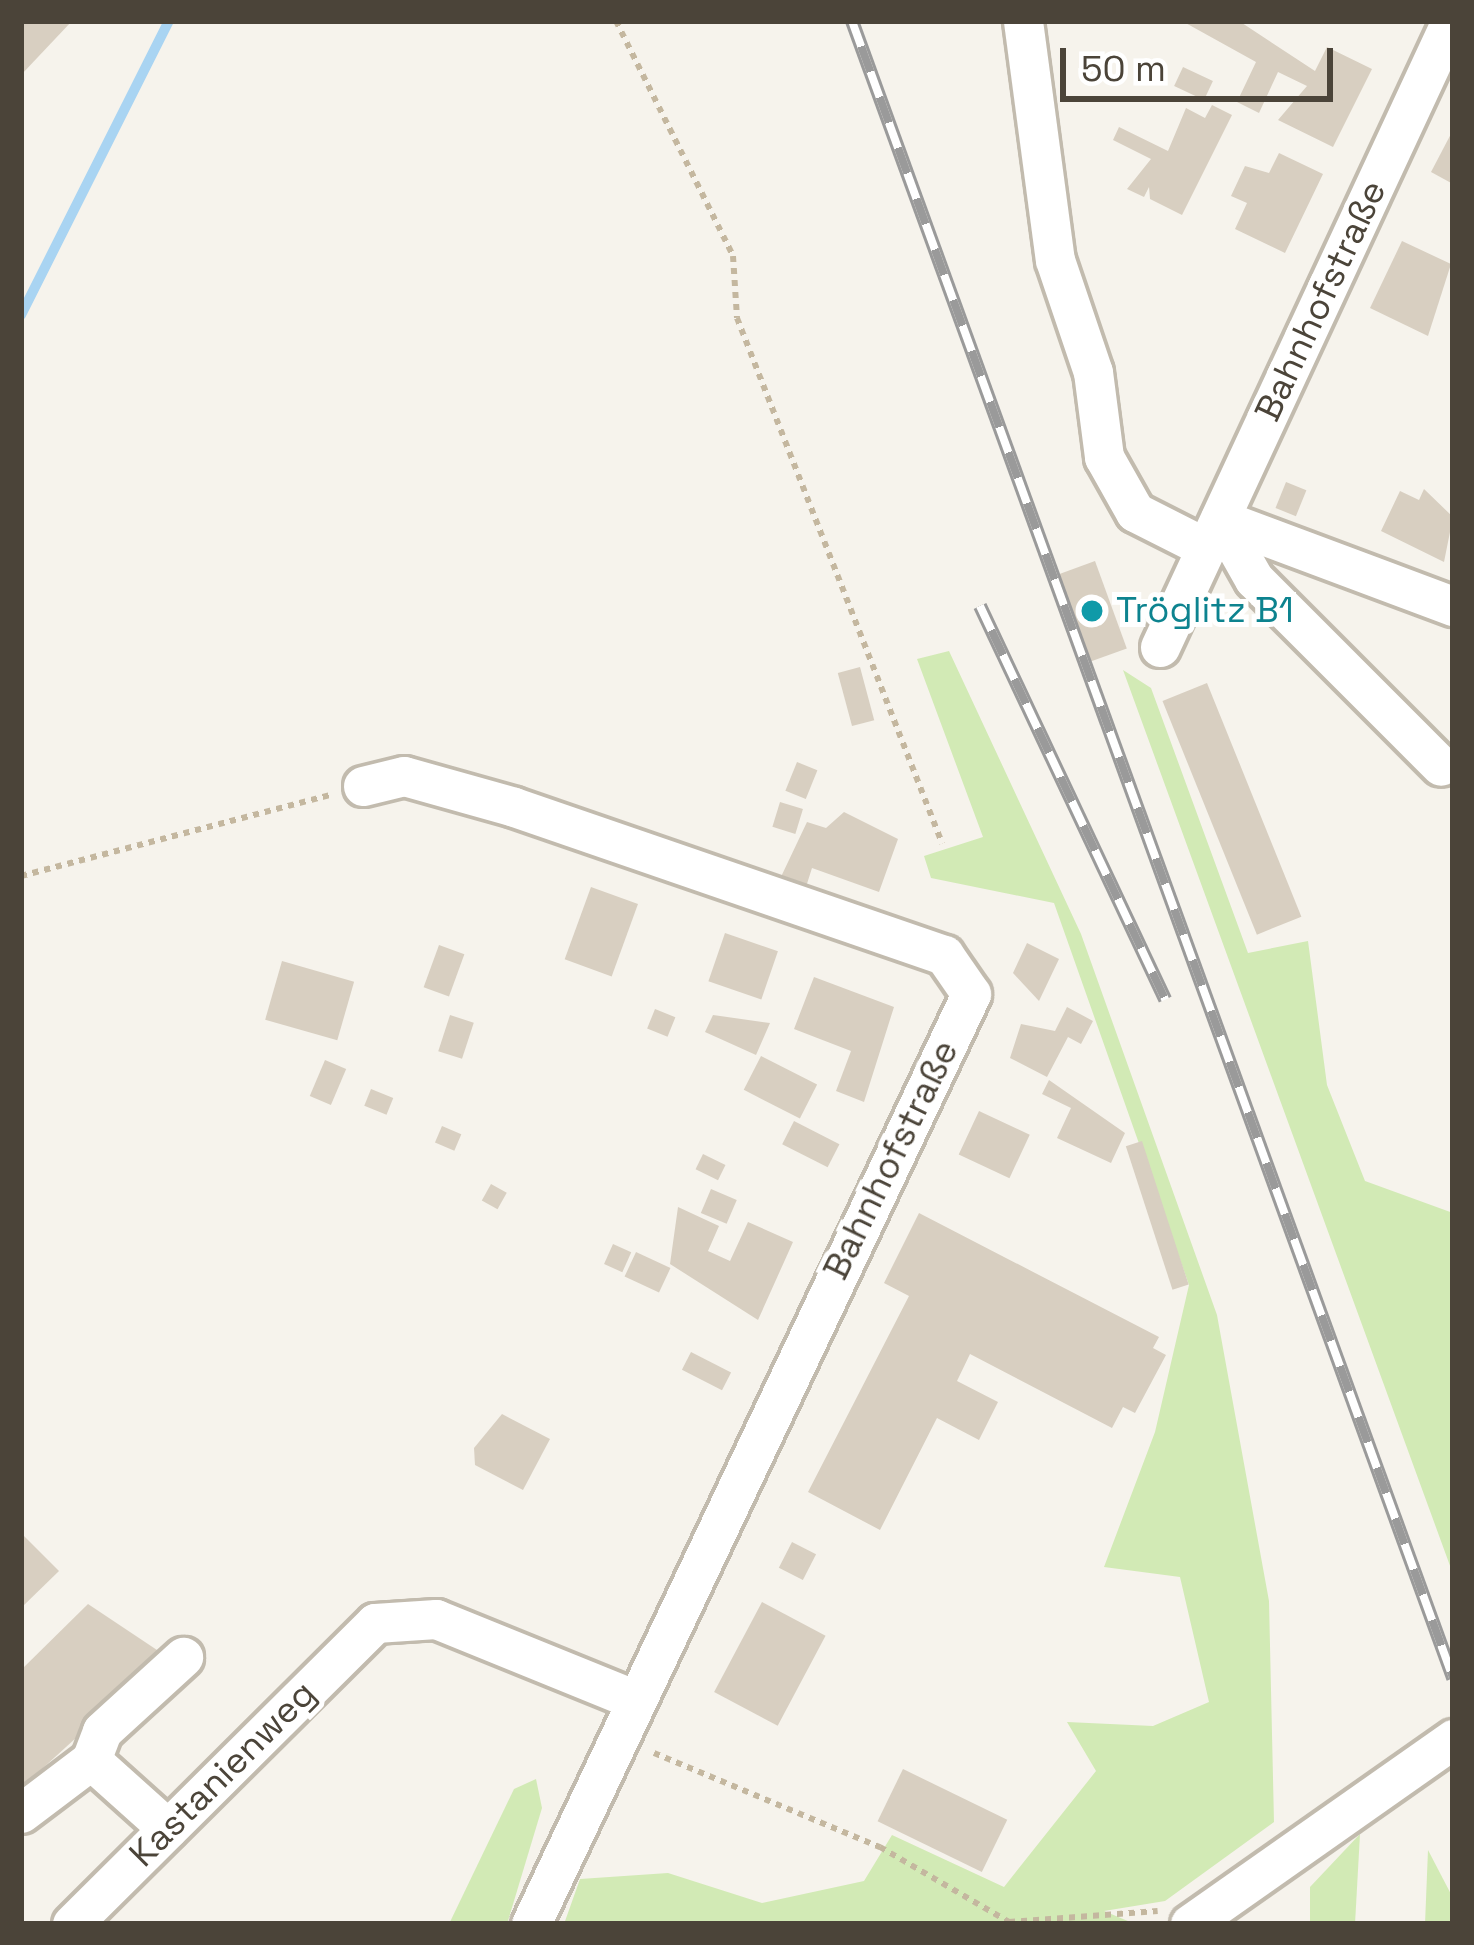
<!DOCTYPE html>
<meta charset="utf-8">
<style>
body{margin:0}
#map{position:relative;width:1474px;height:1945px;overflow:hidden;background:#f6f3ec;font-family:"Space Grotesk",sans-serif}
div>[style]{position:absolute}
.green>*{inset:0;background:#d2eab5}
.stream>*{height:10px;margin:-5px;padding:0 5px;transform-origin:5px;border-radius:5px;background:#a9d4f2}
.building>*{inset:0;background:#d8cfc1;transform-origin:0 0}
.path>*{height:6px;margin-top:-3px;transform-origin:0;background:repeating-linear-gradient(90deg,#c4b79f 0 6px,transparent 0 12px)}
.roads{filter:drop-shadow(3px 0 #c2bbae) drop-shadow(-3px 0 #c2bbae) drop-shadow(0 3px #c2bbae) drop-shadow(0 -3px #c2bbae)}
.minor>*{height:39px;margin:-19.5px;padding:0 19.5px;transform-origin:19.5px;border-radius:19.5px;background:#fff}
.rail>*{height:14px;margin-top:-7px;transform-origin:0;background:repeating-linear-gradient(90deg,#fff 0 27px,#9a9a9a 0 54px);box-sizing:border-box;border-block:3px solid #9a9a9a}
.dots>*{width:33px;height:33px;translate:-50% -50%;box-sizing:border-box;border:6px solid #fff;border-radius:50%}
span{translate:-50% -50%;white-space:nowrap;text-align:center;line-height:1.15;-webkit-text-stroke:10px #fff;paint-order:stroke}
.street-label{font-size:36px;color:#4b4439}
.culture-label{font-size:36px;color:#0d838f}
.left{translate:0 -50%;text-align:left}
.frame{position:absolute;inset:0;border:24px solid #4b4439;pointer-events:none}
.scale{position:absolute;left:1060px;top:48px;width:273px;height:54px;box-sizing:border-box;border:6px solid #4b4439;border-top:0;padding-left:15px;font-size:36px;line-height:42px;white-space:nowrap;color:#4b4439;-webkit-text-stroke:9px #fff;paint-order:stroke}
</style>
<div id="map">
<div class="green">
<i style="clip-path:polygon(949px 651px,1081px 934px,1217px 1315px,1269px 1601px,1274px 1822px,1165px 1901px,1104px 1911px,1135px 1924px,564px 1924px,580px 1879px,668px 1873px,762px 1903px,864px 1881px,892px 1835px,1004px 1887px,1096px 1771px,1067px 1722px,1153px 1726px,1209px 1702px,1180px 1577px,1104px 1567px,1155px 1432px,1189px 1285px,1054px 903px,931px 878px,924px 856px,983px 837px,917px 659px)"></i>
<i style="clip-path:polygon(1123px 670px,1151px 688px,1248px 953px,1308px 941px,1327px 1085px,1365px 1181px,1453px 1213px,1453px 1574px)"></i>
<i style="clip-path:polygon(536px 1779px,542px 1808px,507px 1924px,449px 1924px,514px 1789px)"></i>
<i style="clip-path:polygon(1360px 1834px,1355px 1924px,1310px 1924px,1310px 1887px)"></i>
<i style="clip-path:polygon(1428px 1850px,1453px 1898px,1453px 1924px,1425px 1924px)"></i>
</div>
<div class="stream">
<i style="left:21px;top:315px;width:329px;rotate:-63.3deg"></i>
</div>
<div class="building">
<i style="clip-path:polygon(21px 21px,72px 21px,21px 75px)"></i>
<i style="clip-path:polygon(1182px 21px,1239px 21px,1315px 71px,1327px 47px,1372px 69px,1333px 147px,1278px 120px,1307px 86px,1278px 72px,1259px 113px,1237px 102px,1256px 62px)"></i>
<i style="left:1183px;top:67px;width:33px;height:21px;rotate:25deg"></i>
<i style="clip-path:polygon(1212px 105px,1232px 115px,1182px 215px,1150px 199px,1149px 187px,1144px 197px,1127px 189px,1151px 159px,1113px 140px,1119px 127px,1168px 151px,1186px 108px,1205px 118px)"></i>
<i style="clip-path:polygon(1453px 130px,1453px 184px,1431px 172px)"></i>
<i style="clip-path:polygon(1279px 153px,1323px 174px,1285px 253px,1235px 229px,1247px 203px,1231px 196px,1245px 166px,1269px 173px)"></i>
<i style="clip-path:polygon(1402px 241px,1451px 264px,1428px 336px,1370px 308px)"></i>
<i style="left:1286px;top:482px;width:22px;height:28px;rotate:22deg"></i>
<i style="clip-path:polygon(1424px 489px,1453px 517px,1444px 562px,1381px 531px,1400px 491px,1419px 500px)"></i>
<i style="left:1095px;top:561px;width:93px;height:40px;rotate:70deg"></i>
<i style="left:860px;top:667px;width:55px;height:23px;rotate:75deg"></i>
<i style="left:1207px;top:683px;width:252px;height:48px;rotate:68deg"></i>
<i style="left:797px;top:762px;width:22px;height:31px;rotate:22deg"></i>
<i style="left:780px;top:802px;width:24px;height:26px;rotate:17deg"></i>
<i style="clip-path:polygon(844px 812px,898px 839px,879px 892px,812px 868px,805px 890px,779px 881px,807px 822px,826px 828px)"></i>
<i style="left:591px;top:887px;width:50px;height:77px;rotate:20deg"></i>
<i style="left:725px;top:933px;width:56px;height:51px;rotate:19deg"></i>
<i style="clip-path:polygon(1027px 943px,1059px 959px,1039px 1001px,1013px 973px)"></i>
<i style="left:439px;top:945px;width:27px;height:45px;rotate:20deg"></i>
<i style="left:282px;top:961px;width:75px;height:61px;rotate:16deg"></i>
<i style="clip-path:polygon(814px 977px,894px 1007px,864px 1102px,836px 1091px,851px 1051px,794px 1029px)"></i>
<i style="clip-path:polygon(1067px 1007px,1093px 1021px,1081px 1044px,1068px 1037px,1047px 1077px,1010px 1058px,1021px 1024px,1055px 1031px)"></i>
<i style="left:655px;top:1009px;width:22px;height:21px;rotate:22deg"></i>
<i style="left:450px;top:1015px;width:25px;height:38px;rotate:18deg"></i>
<i style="clip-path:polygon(713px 1015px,770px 1023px,756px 1055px,705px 1032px)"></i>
<i style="left:761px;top:1056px;width:63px;height:38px;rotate:27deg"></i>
<i style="left:325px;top:1060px;width:23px;height:39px;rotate:23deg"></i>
<i style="clip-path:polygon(1049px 1080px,1125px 1133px,1111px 1163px,1057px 1138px,1071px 1108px,1042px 1094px)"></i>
<i style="left:371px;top:1089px;width:24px;height:18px;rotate:22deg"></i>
<i style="left:979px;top:1111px;width:56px;height:48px;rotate:25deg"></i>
<i style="left:794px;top:1121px;width:51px;height:26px;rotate:27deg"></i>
<i style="left:442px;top:1126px;width:21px;height:18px;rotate:23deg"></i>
<i style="left:1142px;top:1141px;width:151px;height:17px;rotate:72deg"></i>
<i style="left:703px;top:1154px;width:25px;height:17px;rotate:26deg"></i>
<i style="left:491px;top:1184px;width:18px;height:19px;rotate:29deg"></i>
<i style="left:711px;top:1189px;width:28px;height:26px;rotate:23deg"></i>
<i style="clip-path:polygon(678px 1207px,719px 1226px,708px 1251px,730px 1261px,748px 1222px,793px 1242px,758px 1320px,670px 1264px)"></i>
<i style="clip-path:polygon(919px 1213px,1159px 1337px,1153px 1348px,1166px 1355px,1135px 1413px,1123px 1407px,1112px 1428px,970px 1354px,957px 1381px,998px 1402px,979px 1440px,937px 1418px,880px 1530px,808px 1492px,909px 1296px,884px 1283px)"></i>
<i style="left:613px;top:1244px;width:20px;height:22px;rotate:24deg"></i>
<i style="left:636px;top:1252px;width:38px;height:27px;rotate:25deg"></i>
<i style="left:691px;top:1352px;width:45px;height:20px;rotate:27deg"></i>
<i style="clip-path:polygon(502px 1414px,550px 1439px,523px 1490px,475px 1465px,474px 1448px)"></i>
<i style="clip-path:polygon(21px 1533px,59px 1571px,21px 1608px)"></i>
<i style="left:792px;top:1542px;width:27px;height:29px;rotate:27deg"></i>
<i style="left:762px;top:1602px;width:72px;height:102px;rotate:28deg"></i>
<i style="clip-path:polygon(88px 1604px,166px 1656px,21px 1788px,21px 1670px)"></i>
<i style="left:903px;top:1769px;width:116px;height:58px;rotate:26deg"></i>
</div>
<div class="path">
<i style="left:616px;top:21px;width:263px;rotate:63.5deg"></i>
<i style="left:733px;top:256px;width:62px;rotate:86.3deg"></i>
<i style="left:737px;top:318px;width:564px;rotate:68.67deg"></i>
<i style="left:21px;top:876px;width:319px;rotate:-14.7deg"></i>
<i style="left:654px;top:1753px;width:245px;rotate:22.6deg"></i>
<i style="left:880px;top:1847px;width:149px;rotate:30.2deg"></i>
<i style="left:1009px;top:1922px;width:149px;rotate:-4.2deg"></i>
</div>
<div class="roads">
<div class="minor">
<i style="left:1023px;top:21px;width:241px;rotate:82.4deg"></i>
<i style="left:1055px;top:260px;width:118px;rotate:71.3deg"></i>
<i style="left:1093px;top:372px;width:86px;rotate:82.6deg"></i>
<i style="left:1104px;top:457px;width:63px;rotate:60.6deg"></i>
<i style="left:1135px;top:512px;width:80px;rotate:26.9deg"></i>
<i style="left:1220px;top:519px;width:69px;rotate:60.5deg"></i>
<i style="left:1254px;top:579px;width:264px;rotate:45deg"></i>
<i style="left:1220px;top:519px;width:249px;rotate:20.5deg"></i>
<i style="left:1160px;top:647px;width:690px;rotate:-65.07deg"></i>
<i style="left:363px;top:786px;width:42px;rotate:-13.7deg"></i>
<i style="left:404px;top:776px;width:114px;rotate:15.7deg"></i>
<i style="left:514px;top:807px;width:455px;rotate:19deg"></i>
<i style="left:944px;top:955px;width:47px;rotate:55.3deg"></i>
<i style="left:971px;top:994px;width:1029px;rotate:115.32deg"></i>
<i style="left:91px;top:1760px;width:31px;rotate:-69deg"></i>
<i style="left:102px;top:1731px;width:110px;rotate:-42.4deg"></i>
<i style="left:21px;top:1813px;width:88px;rotate:-37.1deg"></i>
<i style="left:91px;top:1760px;width:103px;rotate:41.9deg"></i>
<i style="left:72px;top:1924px;width:427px;rotate:-44.8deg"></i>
<i style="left:375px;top:1623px;width:61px;rotate:-3.8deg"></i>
<i style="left:436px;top:1619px;width:213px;rotate:22.1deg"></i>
<i style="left:1190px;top:1924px;width:322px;rotate:-35.1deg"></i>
</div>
</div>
<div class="rail">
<i style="left:852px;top:21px;width:1763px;rotate:70.06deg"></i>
<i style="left:980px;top:606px;width:435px;rotate:64.8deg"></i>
</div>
<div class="dots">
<i style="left:1092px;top:611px;background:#0f9aa8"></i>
</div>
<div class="street-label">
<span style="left:1321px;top:301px;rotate:-65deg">Bahnhofstraße</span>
<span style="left:891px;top:1160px;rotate:-64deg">Bahnhofstraße</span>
<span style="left:223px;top:1774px;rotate:-45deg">Kastanienweg</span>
</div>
<div class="culture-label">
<span class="left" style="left:1116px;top:611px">Tröglitz B1</span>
</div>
<div class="frame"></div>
<div class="scale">50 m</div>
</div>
